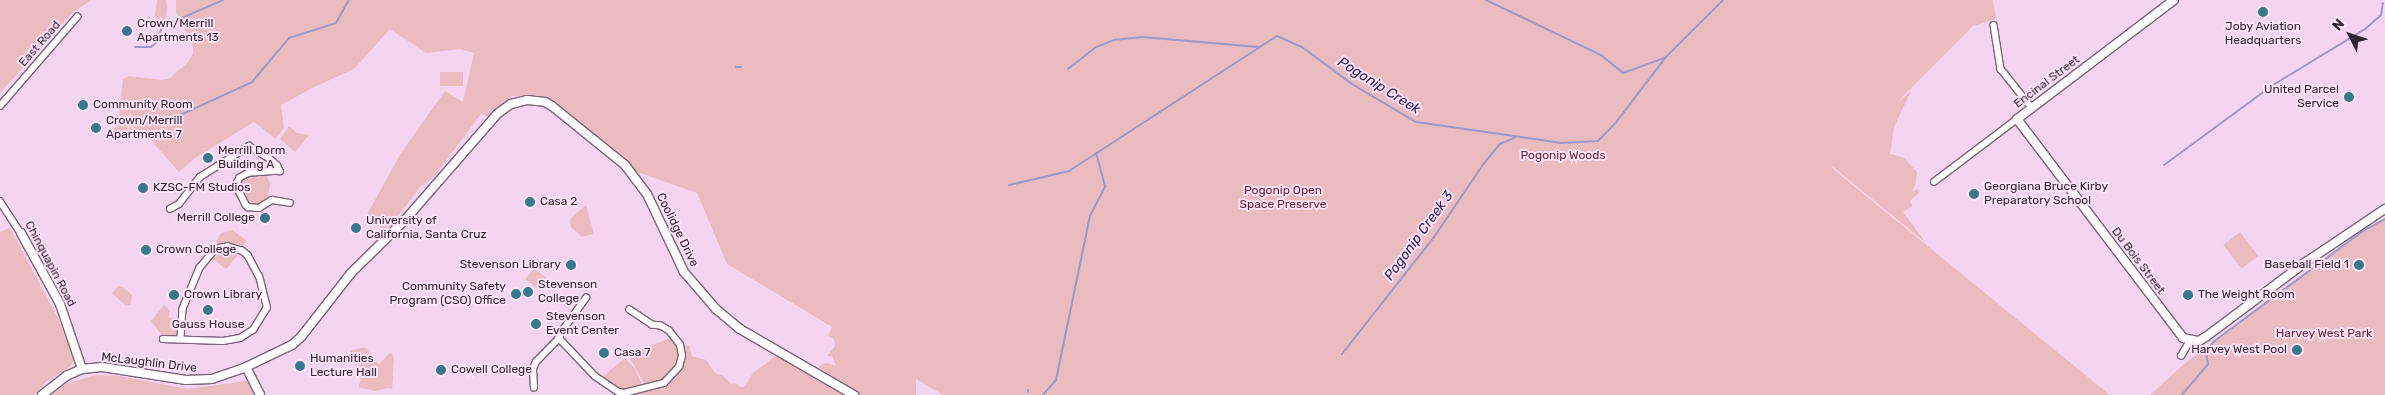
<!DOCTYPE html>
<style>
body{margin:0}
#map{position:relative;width:2385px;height:395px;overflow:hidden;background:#fee2fa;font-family:Rubik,sans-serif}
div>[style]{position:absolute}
.built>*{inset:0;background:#f5d4f1}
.green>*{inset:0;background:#eabbbf;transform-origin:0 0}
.stream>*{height:2px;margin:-1px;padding:0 1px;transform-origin:1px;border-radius:1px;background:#9c9acb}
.roads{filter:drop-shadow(1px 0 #7d657a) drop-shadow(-1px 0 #7d657a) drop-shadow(0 1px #7d657a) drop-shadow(0 -1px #7d657a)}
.street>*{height:5.5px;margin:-2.75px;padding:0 2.75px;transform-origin:2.75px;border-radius:2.75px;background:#fff}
.secondary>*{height:8px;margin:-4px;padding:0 4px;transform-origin:4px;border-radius:4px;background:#fff}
.dots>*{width:14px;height:14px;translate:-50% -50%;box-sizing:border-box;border:2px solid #fee2fa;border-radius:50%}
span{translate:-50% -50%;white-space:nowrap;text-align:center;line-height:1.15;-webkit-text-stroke:4px #fee2fa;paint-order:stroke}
.poi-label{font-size:12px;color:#312730}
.left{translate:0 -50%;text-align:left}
.right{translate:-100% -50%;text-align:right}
.street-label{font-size:12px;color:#312730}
.park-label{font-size:12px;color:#6c2631}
.water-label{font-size:14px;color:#2c225c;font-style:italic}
.north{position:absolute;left:2325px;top:10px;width:50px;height:50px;-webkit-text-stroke:4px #fee2fa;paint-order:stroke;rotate:311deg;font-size:14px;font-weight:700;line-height:20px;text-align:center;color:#312730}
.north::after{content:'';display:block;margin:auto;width:18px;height:22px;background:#312730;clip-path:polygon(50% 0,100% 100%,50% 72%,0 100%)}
</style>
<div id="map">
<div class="built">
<i style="clip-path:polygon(0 0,456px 0,547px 28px,637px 172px,697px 193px,727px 264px,943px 395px,0 395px)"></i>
<i style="clip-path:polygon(1993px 0,2385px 0,2385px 214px,2299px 277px,2150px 395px,2110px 395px,1831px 168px,1973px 25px)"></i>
</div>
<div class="green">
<i style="clip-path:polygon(0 0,91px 0,72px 13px,0 93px)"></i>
<i style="clip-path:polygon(157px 0,166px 0,167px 6px,166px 23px,160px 26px,155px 15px)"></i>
<i style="clip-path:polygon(176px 0,1993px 0,1996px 19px,1973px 26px,1903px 96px,1900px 101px,1911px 91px,1894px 127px,1890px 154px,1903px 157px,1917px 172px,1916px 183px,1912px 192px,1918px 189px,1919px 193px,1910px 201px,1912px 206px,1903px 212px,1926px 243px,1833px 167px,1832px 168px,2110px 395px,943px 395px,916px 379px,916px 395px,861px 395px,818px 367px,826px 363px,836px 366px,832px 356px,827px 356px,835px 346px,834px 339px,828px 336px,832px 327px,727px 264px,697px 193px,637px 172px,624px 157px,545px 96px,512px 96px,488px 117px,481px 114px,433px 178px,421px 186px,387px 230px,364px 220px,401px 153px,445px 91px,463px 102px,474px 53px,460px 49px,426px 53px,390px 29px,354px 69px,314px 87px,281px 105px,284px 127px,276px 139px,254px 122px,195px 158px,179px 172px,142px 130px,127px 139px,113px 132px,119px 119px,123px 79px,129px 76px,162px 80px,170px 78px,188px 62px,193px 54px,193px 46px,176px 12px)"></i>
<i style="left:463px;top:72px;width:14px;height:23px;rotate:90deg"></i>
<i style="clip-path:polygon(289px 126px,297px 133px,309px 135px,295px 152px,280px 139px)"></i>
<i style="clip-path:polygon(246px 175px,267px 176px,270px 183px,268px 199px,258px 206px,248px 204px,239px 184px)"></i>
<i style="clip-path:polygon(586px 205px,594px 234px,582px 237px,571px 227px,570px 222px,571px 218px)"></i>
<i style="clip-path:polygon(2385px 218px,2385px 395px,2150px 395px,2183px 365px,2299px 277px,2355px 237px)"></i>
<i style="clip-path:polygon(10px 228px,59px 320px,74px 359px,71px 366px,46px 382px,34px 395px,0 395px,0 232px)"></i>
<i style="clip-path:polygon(232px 230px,246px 240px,242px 249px,227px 245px,220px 245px,216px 242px,221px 233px)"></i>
<i style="left:2240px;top:232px;width:30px;height:21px;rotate:53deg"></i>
<i style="clip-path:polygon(224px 250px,236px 251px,238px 255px,226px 269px,213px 259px)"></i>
<i style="clip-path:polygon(534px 269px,550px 280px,540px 291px,525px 279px)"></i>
<i style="clip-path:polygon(118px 286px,123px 287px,132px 295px,131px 304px,126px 306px,112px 293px)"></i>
<i style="clip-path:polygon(164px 305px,170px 311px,168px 317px,174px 319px,179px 327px,174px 338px,164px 338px,151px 321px)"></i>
<i style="clip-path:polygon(672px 337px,680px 353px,678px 366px,663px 382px,645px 385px,628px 355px)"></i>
<i style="clip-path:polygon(689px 345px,692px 356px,706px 360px,715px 373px,723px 376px,731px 384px,736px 383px,740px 387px,744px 387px,753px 373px,777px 355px,842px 395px,635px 395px,641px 390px,661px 387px,667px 384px,680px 368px,684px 347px)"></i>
<i style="clip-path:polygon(360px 348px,367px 348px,372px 359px,379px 364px,391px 352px,394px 359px,392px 389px,388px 388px,375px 391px,359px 387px,361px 376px,359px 362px,355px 357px,351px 357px,350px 351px)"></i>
<i style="clip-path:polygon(625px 358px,636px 370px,642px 385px,623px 391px,602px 377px)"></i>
<i style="clip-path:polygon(96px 375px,119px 376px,188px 389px,247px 381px,255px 395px,52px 395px,66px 384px)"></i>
</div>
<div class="stream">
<i style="left:1486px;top:0;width:127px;rotate:25.6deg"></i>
<i style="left:1601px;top:55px;width:28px;rotate:39deg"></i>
<i style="left:1623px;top:73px;width:44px;rotate:-20.1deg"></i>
<i style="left:135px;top:47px;width:16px"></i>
<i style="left:151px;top:47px;width:6px;rotate:-39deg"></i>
<i style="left:156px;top:43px;width:20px;rotate:-70deg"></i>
<i style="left:163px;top:24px;width:10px;rotate:-11deg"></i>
<i style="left:173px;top:22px;width:55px;rotate:-23.7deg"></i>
<i style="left:736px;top:67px;width:5px"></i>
<i style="left:1068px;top:69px;width:36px;rotate:-38deg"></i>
<i style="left:1096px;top:47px;width:19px;rotate:-21deg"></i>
<i style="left:1114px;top:40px;width:28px;rotate:-6deg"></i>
<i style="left:1142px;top:37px;width:117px;rotate:4.9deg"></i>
<i style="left:167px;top:121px;width:94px;rotate:-24.6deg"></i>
<i style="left:252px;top:82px;width:57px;rotate:-49.9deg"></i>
<i style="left:289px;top:38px;width:49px;rotate:-17.7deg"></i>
<i style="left:336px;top:23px;width:26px;rotate:-61deg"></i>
<i style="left:2164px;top:165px;width:135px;rotate:-36.3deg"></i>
<i style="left:2273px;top:85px;width:108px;rotate:-31.3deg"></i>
<i style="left:2365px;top:29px;width:21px;rotate:-41deg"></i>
<i style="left:2381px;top:15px;width:12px;rotate:-81deg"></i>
<i style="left:1009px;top:185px;width:62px;rotate:-13.1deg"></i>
<i style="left:1069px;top:171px;width:248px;rotate:-33deg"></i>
<i style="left:1277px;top:36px;width:27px;rotate:24deg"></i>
<i style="left:1302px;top:47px;width:62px;rotate:36.5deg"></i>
<i style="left:1352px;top:84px;width:74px;rotate:30.7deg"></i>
<i style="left:1416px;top:122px;width:147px;rotate:8.2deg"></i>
<i style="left:1561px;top:143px;width:37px;rotate:-3deg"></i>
<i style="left:1598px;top:141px;width:28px;rotate:-46deg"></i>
<i style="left:1617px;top:121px;width:81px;rotate:-52.6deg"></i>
<i style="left:1666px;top:57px;width:81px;rotate:-45deg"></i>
<i style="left:1342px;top:354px;width:149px;rotate:-51.8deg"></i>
<i style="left:1434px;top:237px;width:86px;rotate:-55.9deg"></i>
<i style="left:1482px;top:166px;width:28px;rotate:-51deg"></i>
<i style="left:1500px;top:144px;width:17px;rotate:-24deg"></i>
<i style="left:1028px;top:392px;width:2px;rotate:-90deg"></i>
<i style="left:1043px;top:395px;width:20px;rotate:-49deg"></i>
<i style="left:1056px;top:380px;width:167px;rotate:-78.3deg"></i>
<i style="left:1090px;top:216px;width:34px;rotate:-63deg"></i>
<i style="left:1105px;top:186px;width:34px;rotate:-105deg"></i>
<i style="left:2182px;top:395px;width:40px;rotate:-50deg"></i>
<i style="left:2208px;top:364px;width:11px;rotate:-100deg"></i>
<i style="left:2206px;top:353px;width:13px;rotate:-58deg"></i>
<i style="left:2213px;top:342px;width:187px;rotate:-36.5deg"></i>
<i style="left:2363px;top:231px;width:25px;rotate:-29deg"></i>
</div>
<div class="roads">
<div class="street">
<i style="left:1994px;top:25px;width:45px;rotate:81deg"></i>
<i style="left:2001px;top:69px;width:50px;rotate:51.5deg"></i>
<i style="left:0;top:106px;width:118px;rotate:-49.1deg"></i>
<i style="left:1934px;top:182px;width:104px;rotate:-37.2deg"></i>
<i style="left:0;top:201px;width:38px;rotate:57deg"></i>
<i style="left:170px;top:209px;width:10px;rotate:-29deg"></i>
<i style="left:179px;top:204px;width:34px;rotate:-52deg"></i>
<i style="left:200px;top:177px;width:58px;rotate:-32.3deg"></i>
<i style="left:249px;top:146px;width:23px;rotate:31deg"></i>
<i style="left:269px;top:158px;width:11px;rotate:41deg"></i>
<i style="left:277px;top:165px;width:7px;rotate:63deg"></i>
<i style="left:280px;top:171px;width:31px;rotate:176deg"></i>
<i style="left:249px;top:173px;width:10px;rotate:151deg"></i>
<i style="left:240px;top:178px;width:7px;rotate:117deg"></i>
<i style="left:237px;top:184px;width:5px;rotate:79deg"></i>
<i style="left:238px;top:189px;width:18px;rotate:63deg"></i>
<i style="left:246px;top:205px;width:3px;rotate:45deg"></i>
<i style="left:248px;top:207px;width:11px;rotate:5deg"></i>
<i style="left:259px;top:208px;width:15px;rotate:-32deg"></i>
<i style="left:272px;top:200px;width:18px;rotate:9deg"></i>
<i style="left:559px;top:338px;width:52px;rotate:46.5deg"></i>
<i style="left:595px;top:376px;width:29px;rotate:34deg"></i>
<i style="left:619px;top:392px;width:5px;rotate:11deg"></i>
<i style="left:624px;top:393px;width:41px;rotate:-14deg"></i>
<i style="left:664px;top:383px;width:22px;rotate:-47deg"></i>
<i style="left:679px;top:367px;width:11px;rotate:-75deg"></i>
<i style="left:682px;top:356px;width:11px;rotate:-100deg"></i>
<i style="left:680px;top:345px;width:18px;rotate:-128deg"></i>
<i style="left:669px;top:331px;width:9px;rotate:-148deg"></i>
<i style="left:661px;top:326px;width:9px;rotate:-174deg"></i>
<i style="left:652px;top:325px;width:27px;rotate:-146deg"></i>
<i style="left:163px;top:339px;width:60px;rotate:1.9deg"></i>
<i style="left:223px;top:341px;width:17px;rotate:-10deg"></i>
<i style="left:240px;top:338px;width:15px;rotate:-32deg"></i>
<i style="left:253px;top:330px;width:26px;rotate:-58deg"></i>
<i style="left:267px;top:308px;width:32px;rotate:-104deg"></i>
<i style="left:259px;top:277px;width:24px;rotate:-118deg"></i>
<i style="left:248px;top:256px;width:8px;rotate:-140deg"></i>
<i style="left:242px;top:251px;width:15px;rotate:-164deg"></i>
<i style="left:228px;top:247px;width:12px;rotate:171deg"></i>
<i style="left:216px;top:249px;width:25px;rotate:130deg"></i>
<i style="left:200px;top:268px;width:44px;rotate:112.5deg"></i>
<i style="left:183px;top:309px;width:30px;rotate:94deg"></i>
<i style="left:2181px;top:356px;width:17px;rotate:-59deg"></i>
<i style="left:534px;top:388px;width:19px;rotate:-93deg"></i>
<i style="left:533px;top:369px;width:8px;rotate:-67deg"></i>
<i style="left:536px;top:362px;width:33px;rotate:-46deg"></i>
<i style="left:559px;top:338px;width:8px;rotate:-67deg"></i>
<i style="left:562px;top:331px;width:41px;rotate:-54deg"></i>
</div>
<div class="secondary">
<i style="left:2174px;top:0;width:197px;rotate:142.8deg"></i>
<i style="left:2017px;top:119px;width:275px;rotate:52.8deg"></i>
<i style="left:2183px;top:338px;width:16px;rotate:11deg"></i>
<i style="left:2199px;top:341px;width:9px;rotate:-32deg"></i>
<i style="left:2207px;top:336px;width:124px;rotate:-36.8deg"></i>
<i style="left:2306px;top:262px;width:95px;rotate:-33.9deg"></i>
<i style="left:21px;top:233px;width:81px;rotate:61.2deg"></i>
<i style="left:60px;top:304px;width:69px;rotate:71.3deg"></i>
<i style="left:246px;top:367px;width:31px;rotate:63deg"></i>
<i style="left:42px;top:395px;width:31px;rotate:-38deg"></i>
<i style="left:66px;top:376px;width:17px;rotate:-24deg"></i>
<i style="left:82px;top:369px;width:20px;rotate:-6deg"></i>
<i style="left:102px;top:367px;width:85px;rotate:8.8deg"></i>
<i style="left:186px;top:380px;width:26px;rotate:-2deg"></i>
<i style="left:212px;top:379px;width:36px;rotate:-19deg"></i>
<i style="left:246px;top:367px;width:51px;rotate:-25.6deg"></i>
<i style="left:292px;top:345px;width:12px;rotate:-42deg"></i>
<i style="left:301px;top:337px;width:81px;rotate:-52deg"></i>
<i style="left:351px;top:273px;width:76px;rotate:-44.5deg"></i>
<i style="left:405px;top:220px;width:140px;rotate:-49deg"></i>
<i style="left:497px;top:114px;width:17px;rotate:-36deg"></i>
<i style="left:511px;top:104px;width:16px;rotate:-14deg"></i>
<i style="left:527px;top:100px;width:18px;rotate:6deg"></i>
<i style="left:545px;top:102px;width:8px;rotate:30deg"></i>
<i style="left:552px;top:106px;width:94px;rotate:38.9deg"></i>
<i style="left:625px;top:165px;width:36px;rotate:53deg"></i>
<i style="left:647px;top:194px;width:86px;rotate:64.6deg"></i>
<i style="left:684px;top:272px;width:49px;rotate:49.1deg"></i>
<i style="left:716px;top:309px;width:31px;rotate:40deg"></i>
<i style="left:740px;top:329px;width:132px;rotate:30.1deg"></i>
</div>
</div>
<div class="dots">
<i style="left:2263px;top:12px;background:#38788c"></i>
<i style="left:127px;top:31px;background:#38788c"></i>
<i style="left:2349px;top:97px;background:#38788c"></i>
<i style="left:83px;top:105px;background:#38788c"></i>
<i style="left:96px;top:128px;background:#38788c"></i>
<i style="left:208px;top:158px;background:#38788c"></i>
<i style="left:143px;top:188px;background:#38788c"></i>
<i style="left:1974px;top:194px;background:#38788c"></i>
<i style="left:530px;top:202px;background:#38788c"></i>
<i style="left:265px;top:218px;background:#38788c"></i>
<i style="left:356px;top:228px;background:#38788c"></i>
<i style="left:146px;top:250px;background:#38788c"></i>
<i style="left:571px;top:265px;background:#38788c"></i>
<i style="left:2359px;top:265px;background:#38788c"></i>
<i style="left:528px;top:292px;background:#38788c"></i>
<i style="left:516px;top:294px;background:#38788c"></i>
<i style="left:174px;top:295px;background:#38788c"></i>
<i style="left:2188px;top:295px;background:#38788c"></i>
<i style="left:208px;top:310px;background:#38788c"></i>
<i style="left:536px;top:324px;background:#38788c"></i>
<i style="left:2297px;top:350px;background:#38788c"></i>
<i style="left:604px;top:353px;background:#38788c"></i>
<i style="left:300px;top:366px;background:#38788c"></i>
<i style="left:441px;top:370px;background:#38788c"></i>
</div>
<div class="poi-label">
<span class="left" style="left:137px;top:31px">Crown/Merrill<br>Apartments 13</span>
<span style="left:2263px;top:34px">Joby Aviation<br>Headquarters</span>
<span class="right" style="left:2339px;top:97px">United Parcel<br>Service</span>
<span class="left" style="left:93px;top:105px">Community Room</span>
<span class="left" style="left:106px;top:128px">Crown/Merrill<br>Apartments 7</span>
<span class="left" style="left:218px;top:158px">Merrill Dorm<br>Building A</span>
<span class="left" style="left:1984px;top:194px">Georgiana Bruce Kirby<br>Preparatory School</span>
<span class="left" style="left:153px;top:188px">KZSC-FM Studios</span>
<span class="left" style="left:540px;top:202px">Casa 2</span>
<span class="right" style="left:255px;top:218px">Merrill College</span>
<span class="left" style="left:366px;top:228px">University of<br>California, Santa Cruz</span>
<span class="left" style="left:156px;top:250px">Crown College</span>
<span class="right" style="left:561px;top:265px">Stevenson Library</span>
<span class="right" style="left:2349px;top:265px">Baseball Field 1</span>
<span class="left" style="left:538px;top:292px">Stevenson<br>College</span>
<span class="right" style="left:506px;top:294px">Community Safety<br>Program (CSO) Office</span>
<span class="left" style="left:184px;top:295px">Crown Library</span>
<span class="left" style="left:2198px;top:295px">The Weight Room</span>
<span class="left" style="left:546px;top:324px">Stevenson<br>Event Center</span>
<span style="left:208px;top:325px">Gauss House</span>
<span class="right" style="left:2287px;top:350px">Harvey West Pool</span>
<span class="left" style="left:614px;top:353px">Casa 7</span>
<span class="left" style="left:310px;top:366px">Humanities<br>Lecture Hall</span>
<span class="left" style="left:451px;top:370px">Cowell College</span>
</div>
<div class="street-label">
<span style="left:40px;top:44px;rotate:-49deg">East Road</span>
<span style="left:2047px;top:82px;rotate:-37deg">Encinal Street</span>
<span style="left:677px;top:230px;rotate:64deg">Coolidge Drive</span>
<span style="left:2138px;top:261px;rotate:53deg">Du Bois Street</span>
<span style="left:50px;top:264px;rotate:62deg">Chinquapin Road</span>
<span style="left:149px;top:363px;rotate:7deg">McLaughlin Drive</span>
</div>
<div class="park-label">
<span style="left:1563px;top:156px">Pogonip Woods</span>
<span style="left:1283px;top:198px">Pogonip Open<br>Space Preserve</span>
<span style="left:2324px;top:334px">Harvey West Park</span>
</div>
<div class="water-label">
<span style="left:1379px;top:86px;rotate:32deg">Pogonip Creek</span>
<span style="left:1419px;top:236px;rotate:-54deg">Pogonip Creek 3</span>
</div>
<div class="north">N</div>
</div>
